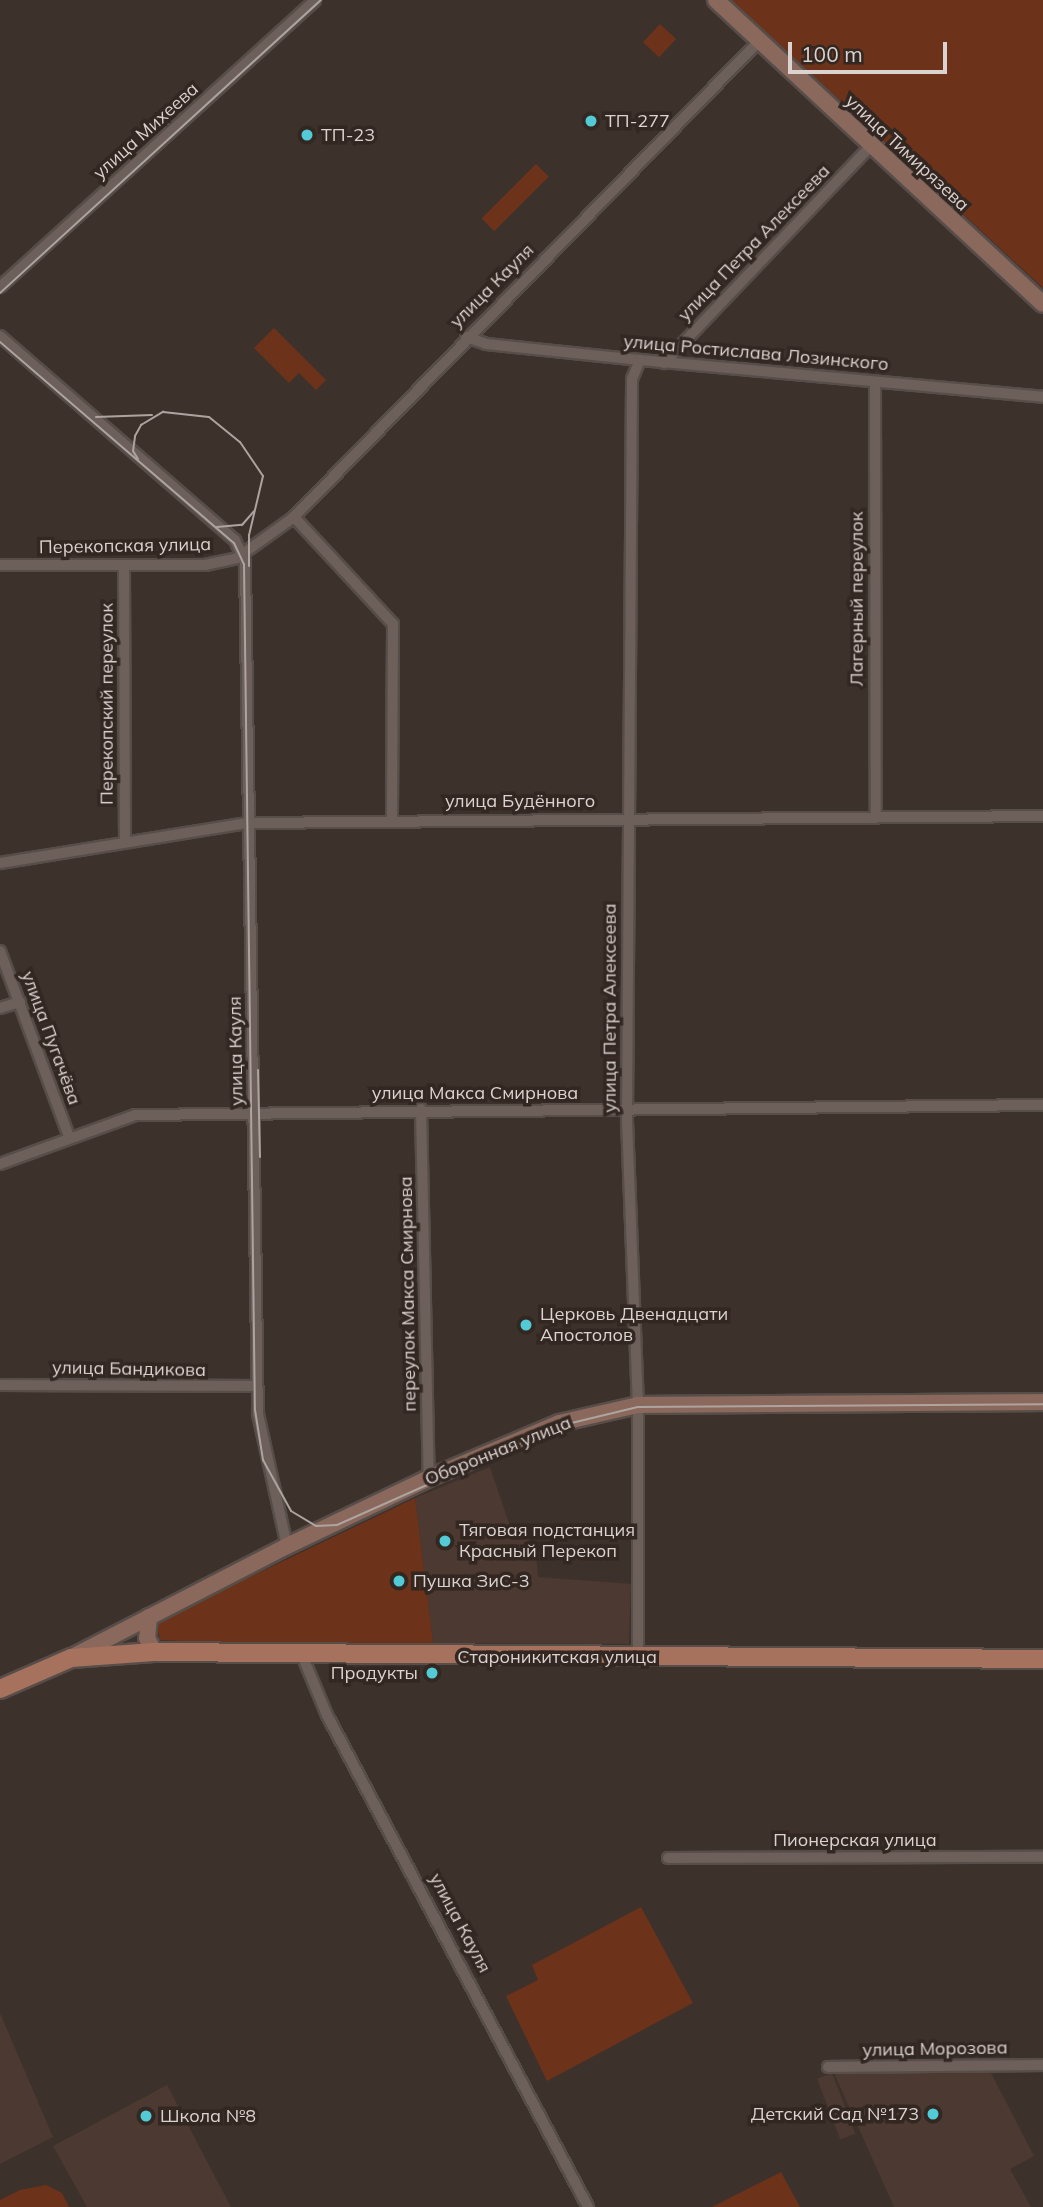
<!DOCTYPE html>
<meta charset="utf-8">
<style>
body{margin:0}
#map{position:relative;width:1043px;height:2207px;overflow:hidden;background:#3d312c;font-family:Mulish,sans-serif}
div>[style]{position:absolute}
.built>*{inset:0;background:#4c3931;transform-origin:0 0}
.green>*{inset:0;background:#6d321a;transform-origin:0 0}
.roads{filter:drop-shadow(2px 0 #574d49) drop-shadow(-2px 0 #574d49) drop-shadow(0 2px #574d49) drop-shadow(0 -2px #574d49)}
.street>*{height:10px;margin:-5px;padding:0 5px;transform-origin:5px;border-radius:5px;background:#6d5f5a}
.secondary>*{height:16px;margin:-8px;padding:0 8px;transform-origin:8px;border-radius:8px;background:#8a685c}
.primary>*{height:18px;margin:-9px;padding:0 9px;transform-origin:9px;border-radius:9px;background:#a7725d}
.tram>*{height:2px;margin:-1px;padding:0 1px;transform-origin:1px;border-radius:1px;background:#ada4a0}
.dots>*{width:19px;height:19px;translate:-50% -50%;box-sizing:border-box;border:4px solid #332722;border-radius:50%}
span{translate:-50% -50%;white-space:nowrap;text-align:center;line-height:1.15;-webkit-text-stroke:7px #332722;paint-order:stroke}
.poi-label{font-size:18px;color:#dbd3d0}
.left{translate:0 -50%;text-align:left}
.right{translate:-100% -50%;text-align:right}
.street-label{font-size:18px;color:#dbd3d0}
.scale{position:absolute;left:788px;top:42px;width:159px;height:32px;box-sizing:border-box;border:4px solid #dbd3d0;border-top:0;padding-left:9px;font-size:21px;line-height:24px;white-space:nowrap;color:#dbd3d0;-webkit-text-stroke:5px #332722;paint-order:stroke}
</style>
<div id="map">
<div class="built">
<i style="clip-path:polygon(490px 1467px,511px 1529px,535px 1543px,538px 1577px,631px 1584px,629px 1644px,433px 1643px,415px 1498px)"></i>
<i style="clip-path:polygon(0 2013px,53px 2137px,0 2164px)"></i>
<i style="clip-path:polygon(990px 2071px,1034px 2156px,1010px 2169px,1031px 2207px,894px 2207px,834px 2073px)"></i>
<i style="left:832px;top:2073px;width:65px;height:16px;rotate:69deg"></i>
<i style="clip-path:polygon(167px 2085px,231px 2207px,87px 2207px,53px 2146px)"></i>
</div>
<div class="green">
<i style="clip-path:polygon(731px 0,1043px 0,1043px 288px)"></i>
<i style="left:660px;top:24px;width:22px;height:25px;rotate:43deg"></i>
<i style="left:536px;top:164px;width:18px;height:77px;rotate:45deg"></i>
<i style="clip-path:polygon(274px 328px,326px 380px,316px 390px,299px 373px,289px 383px,254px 348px)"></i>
<i style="clip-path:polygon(415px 1498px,433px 1643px,270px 1645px,160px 1640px,156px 1622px)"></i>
<i style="clip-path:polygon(641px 1907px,693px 2003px,547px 2081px,506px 1996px,538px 1980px,532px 1965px)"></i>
<i style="clip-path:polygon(781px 2172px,800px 2207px,712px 2207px)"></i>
<i style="clip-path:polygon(46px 2185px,62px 2193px,69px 2207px,0 2207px,0 2200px,20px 2190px)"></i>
</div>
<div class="roads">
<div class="street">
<i style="left:0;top:287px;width:426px;rotate:-42.3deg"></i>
<i style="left:0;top:336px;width:311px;rotate:41deg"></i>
<i style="left:235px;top:540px;width:24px;rotate:66deg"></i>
<i style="left:245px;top:562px;width:852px;rotate:89.13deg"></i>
<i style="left:258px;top:1414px;width:135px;rotate:77.6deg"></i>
<i style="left:466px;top:337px;width:21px;rotate:19deg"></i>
<i style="left:486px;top:344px;width:155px;rotate:5.9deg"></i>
<i style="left:640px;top:360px;width:405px;rotate:5.2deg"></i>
<i style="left:664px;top:363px;width:298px;rotate:-46.4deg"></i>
<i style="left:875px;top:382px;width:433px;rotate:89.9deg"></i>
<i style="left:294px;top:517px;width:146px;rotate:47.2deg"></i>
<i style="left:393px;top:624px;width:196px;rotate:90.3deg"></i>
<i style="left:0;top:565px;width:205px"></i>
<i style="left:205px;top:565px;width:33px;rotate:-12deg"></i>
<i style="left:237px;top:558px;width:70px;rotate:-35.7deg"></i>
<i style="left:294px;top:517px;width:665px;rotate:-45.67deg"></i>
<i style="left:124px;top:565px;width:277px;rotate:89.8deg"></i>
<i style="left:0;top:863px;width:251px;rotate:-9.2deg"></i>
<i style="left:248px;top:823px;width:795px;rotate:-0.5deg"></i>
<i style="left:0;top:951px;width:198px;rotate:69.6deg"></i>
<i style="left:0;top:1008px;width:21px;rotate:-17deg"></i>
<i style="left:421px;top:1109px;width:369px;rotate:88.8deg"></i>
<i style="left:0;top:1164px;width:144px;rotate:-19.9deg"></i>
<i style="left:135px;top:1115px;width:908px;rotate:-0.63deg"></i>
<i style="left:0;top:1385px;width:257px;rotate:0.2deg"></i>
<i style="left:302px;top:1655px;width:65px;rotate:67.4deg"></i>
<i style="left:327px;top:1715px;width:557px;rotate:62.05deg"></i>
<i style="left:638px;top:1657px;width:250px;rotate:-90deg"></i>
<i style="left:638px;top:1407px;width:289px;rotate:-92.2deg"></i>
<i style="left:627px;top:1118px;width:739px;rotate:-89.61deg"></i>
<i style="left:632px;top:379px;width:21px;rotate:-67deg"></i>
<i style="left:668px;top:1858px;width:375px;rotate:-0.2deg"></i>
<i style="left:828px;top:2067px;width:215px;rotate:-0.5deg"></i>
</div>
<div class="secondary">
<i style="left:716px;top:0;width:446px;rotate:42.9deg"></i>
<i style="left:149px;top:1617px;width:21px;rotate:95deg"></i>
<i style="left:147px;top:1638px;width:16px;rotate:63deg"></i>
<i style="left:72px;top:1657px;width:242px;rotate:-27.3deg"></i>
<i style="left:287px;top:1546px;width:157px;rotate:-25.6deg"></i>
<i style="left:429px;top:1478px;width:141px;rotate:-22.9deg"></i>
<i style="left:559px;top:1423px;width:81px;rotate:-12.8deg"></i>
<i style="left:638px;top:1405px;width:405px;rotate:-0.4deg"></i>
</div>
<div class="primary">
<i style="left:0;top:1689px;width:77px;rotate:-23.6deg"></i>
<i style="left:71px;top:1658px;width:83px;rotate:-4.1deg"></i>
<i style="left:154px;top:1652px;width:889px;rotate:0.45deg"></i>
</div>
</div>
<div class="tram">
<i style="left:0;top:293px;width:435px;rotate:-42.4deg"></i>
<i style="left:0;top:342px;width:308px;rotate:40.7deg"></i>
<i style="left:234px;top:543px;width:23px;rotate:65deg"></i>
<i style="left:244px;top:564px;width:846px;rotate:89.26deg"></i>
<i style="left:255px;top:1410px;width:51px;rotate:80.9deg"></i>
<i style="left:263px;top:1460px;width:58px;rotate:61.2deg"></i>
<i style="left:291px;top:1511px;width:29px;rotate:31deg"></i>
<i style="left:316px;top:1526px;width:21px;rotate:-3deg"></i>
<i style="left:337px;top:1525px;width:243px;rotate:-24deg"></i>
<i style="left:559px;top:1426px;width:81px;rotate:-13.5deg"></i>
<i style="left:638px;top:1407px;width:405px;rotate:-0.4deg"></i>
<i style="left:96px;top:417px;width:56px;rotate:-2deg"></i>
<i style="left:138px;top:459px;width:9px;rotate:-122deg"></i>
<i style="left:133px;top:451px;width:15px;rotate:-82deg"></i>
<i style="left:135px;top:436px;width:13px;rotate:-61deg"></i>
<i style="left:141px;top:425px;width:26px;rotate:-31deg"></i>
<i style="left:163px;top:412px;width:46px;rotate:6.2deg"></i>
<i style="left:209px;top:417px;width:40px;rotate:39deg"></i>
<i style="left:240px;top:442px;width:41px;rotate:55.9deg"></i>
<i style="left:263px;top:476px;width:61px;rotate:103.3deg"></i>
<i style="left:249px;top:535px;width:31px;rotate:90deg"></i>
<i style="left:217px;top:527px;width:25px;rotate:-5deg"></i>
<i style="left:242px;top:525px;width:18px;rotate:-49deg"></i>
<i style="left:258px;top:1070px;width:87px;rotate:88.7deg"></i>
</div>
<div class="dots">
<i style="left:591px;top:121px;background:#52cbd7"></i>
<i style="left:307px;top:135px;background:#52cbd7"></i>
<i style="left:526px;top:1325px;background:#52cbd7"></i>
<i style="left:445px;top:1541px;background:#52cbd7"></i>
<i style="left:399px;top:1581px;background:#52cbd7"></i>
<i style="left:432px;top:1673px;background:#52cbd7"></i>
<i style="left:933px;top:2114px;background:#52cbd7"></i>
<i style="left:146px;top:2116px;background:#52cbd7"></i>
</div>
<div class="poi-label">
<span class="left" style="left:605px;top:121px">ТП-277</span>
<span class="left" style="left:321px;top:135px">ТП-23</span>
<span class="left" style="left:540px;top:1325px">Церковь Двенадцати<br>Апостолов</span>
<span class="left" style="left:459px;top:1541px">Тяговая подстанция<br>Красный Перекоп</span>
<span class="left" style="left:413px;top:1581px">Пушка ЗиС-3</span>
<span class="right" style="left:418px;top:1673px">Продукты</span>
<span class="right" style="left:919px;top:2114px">Детский Сад №173</span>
<span class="left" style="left:160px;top:2116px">Школа №8</span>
</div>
<div class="street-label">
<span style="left:146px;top:131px;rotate:-42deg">улица Михеева</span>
<span style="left:907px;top:153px;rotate:43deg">улица Тимирязева</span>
<span style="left:754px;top:243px;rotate:-46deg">улица Петра Алексеева</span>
<span style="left:492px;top:286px;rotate:-45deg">улица Кауля</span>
<span style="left:756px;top:353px;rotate:5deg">улица Ростислава Лозинского</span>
<span style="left:125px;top:546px;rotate:-1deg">Перекопская улица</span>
<span style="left:857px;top:599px;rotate:-90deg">Лагерный переулок</span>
<span style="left:107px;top:704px;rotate:-90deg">Перекопский переулок</span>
<span style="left:520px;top:801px">улица Будённого</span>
<span style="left:610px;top:1008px;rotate:-90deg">улица Петра Алексеева</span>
<span style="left:51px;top:1038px;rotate:70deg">улица Пугачёва</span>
<span style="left:236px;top:1051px;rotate:-91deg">улица Кауля</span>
<span style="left:475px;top:1093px">улица Макса Смирнова</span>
<span style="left:408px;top:1294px;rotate:-91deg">переулок Макса Смирнова</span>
<span style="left:129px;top:1369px;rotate:1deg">улица Бандикова</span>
<span style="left:498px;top:1451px;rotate:-22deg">Оборонная улица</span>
<span style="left:557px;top:1657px">Староникитская улица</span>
<span style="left:855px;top:1840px">Пионерская улица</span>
<span style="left:460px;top:1923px;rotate:62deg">улица Кауля</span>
<span style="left:935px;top:2049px;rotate:-1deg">улица Морозова</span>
</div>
<div class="scale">100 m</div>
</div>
